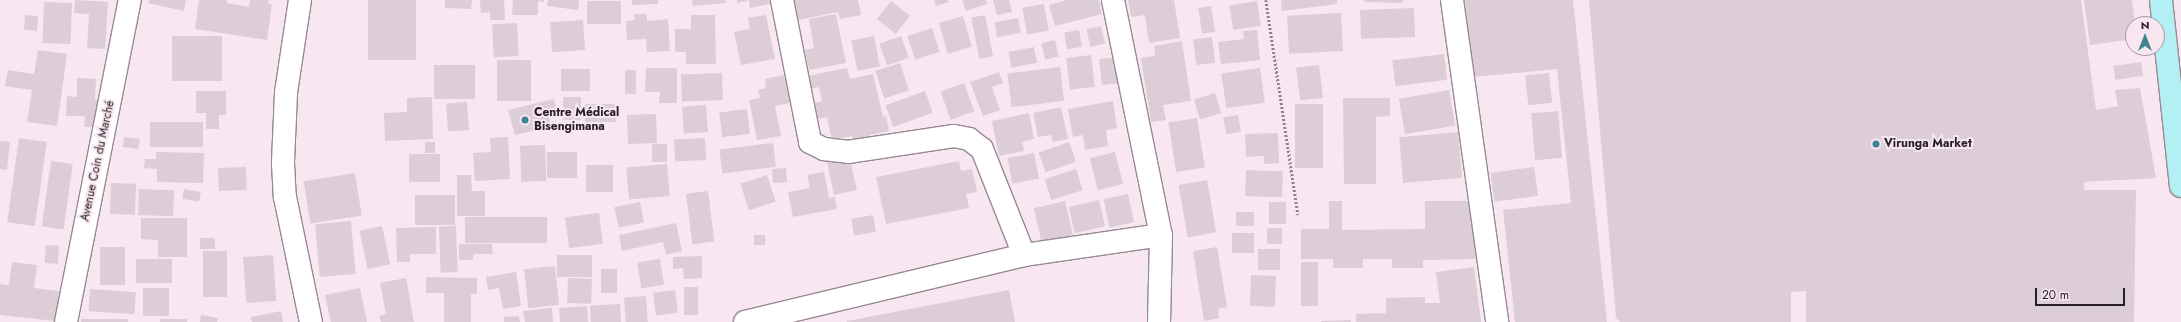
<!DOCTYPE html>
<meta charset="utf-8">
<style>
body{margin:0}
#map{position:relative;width:2181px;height:322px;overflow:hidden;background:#f8e7f1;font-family:Jost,sans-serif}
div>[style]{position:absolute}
.building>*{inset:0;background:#ddcdd7;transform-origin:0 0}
.path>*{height:2.5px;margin-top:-1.25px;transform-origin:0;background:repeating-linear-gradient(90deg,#8d8289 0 2px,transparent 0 4px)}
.roads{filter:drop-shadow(1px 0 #988992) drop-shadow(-1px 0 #988992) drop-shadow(0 1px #988992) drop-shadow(0 -1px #988992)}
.minor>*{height:22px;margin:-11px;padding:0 11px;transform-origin:11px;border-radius:11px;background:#fff}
.secondary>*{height:22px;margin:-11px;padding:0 11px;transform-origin:11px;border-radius:11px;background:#b3f0f4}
.dots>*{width:11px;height:11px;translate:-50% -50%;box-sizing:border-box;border:2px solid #f8e7f1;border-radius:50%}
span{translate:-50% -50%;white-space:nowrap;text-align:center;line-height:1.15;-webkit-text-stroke:4px #f8e7f1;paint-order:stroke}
.poi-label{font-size:12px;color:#272125;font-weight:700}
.left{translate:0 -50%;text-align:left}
.street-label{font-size:12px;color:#272125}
.north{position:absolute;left:2125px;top:16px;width:40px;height:40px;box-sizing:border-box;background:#f8e7f1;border:1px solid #a4989f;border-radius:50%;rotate:0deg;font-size:11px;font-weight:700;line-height:16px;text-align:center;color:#272125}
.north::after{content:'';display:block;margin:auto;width:14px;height:18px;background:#3d848c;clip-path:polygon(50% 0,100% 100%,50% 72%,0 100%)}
.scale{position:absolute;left:2035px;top:288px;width:90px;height:18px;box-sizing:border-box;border:2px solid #272125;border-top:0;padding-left:5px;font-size:12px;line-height:14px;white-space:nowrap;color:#272125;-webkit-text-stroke:3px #f8e7f1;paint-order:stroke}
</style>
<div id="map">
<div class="building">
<i style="clip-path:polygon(75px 0,108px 2px,105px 49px,87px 48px,89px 14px,74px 13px)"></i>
<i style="clip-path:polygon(149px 0,186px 0,184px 11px,148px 3px)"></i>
<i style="clip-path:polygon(199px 0,227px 0,227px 3px,249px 7px,250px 0,269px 0,268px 4px,272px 4px,267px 40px,195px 29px)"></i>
<i style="left:368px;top:0;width:48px;height:60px"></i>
<i style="clip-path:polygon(445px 0,472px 0,471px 9px,445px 8px)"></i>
<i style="clip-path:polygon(480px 0,504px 0,505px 20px,490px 20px,490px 12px,481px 13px)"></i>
<i style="clip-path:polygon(513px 0,544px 0,544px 2px,538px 1px,538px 15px,512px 15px)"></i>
<i style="clip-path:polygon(548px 0,579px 0,578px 10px,547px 6px)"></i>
<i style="clip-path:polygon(632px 0,658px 0,658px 4px,632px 5px)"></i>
<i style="clip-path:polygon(692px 0,726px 0,726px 3px,693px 6px)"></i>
<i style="clip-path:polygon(737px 0,747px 0,747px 1px,737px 3px)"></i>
<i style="clip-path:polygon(749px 0,777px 0,778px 2px,750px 8px)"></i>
<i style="clip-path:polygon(784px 0,858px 0,861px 15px,840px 19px,838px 12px,789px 22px)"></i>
<i style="clip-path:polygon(934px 0,948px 0,949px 2px,936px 6px)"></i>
<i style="clip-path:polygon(962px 0,986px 0,987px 4px,966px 11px)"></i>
<i style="clip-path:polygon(993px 0,1009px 0,1012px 12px,997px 15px)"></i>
<i style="clip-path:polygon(1067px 0,1099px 0,1102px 14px,1055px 26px,1049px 5px)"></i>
<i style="clip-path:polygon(1128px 0,1174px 0,1180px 38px,1149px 43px,1145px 15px,1131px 17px)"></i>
<i style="clip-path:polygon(1281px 0,1337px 0,1337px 4px,1282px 11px)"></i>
<i style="clip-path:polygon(1364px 0,1403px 0,1403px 3px,1364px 2px)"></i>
<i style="clip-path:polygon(1465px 0,1573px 0,1607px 322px,1515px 322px,1503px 210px,1571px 203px,1557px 69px,1473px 77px)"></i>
<i style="clip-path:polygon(1589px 0,2081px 0,2096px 110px,2118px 106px,2115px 90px,2140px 88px,2156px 178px,2084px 182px,2084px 190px,2136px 190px,2134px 322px,1806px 322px,1806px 291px,1791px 292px,1791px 322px,1620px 322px,1616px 318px)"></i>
<i style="clip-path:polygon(2084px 0,2132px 0,2135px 24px,2133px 24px,2133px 39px,2090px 45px)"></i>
<i style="left:587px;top:1px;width:34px;height:23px"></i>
<i style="left:891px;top:1px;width:24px;height:23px;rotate:38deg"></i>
<i style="left:1257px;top:1px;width:25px;height:28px;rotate:81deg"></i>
<i style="left:44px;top:2px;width:28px;height:41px;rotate:2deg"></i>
<i style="left:1044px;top:4px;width:27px;height:22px;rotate:80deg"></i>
<i style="left:1211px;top:6px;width:26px;height:13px;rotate:81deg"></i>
<i style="left:1414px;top:8px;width:29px;height:54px;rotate:88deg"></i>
<i style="left:1341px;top:13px;width:38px;height:54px;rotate:87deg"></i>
<i style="clip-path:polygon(634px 14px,647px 14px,647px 21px,668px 19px,670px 51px,647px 52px,646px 39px,627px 40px,626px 21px,635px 20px)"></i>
<i style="clip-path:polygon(836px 14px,846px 63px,809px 70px,805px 50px,814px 48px,809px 19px)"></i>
<i style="left:25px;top:15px;width:13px;height:15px;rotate:4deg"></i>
<i style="clip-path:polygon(691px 15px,715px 15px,716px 64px,686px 64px,686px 52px,675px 52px,675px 29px,691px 29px)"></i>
<i style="clip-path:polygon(766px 15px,775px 59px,741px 65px,734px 32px,750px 29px,748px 18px)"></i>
<i style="left:985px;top:15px;width:42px;height:14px;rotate:79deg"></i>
<i style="left:963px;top:16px;width:32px;height:25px;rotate:74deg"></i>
<i style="left:1018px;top:18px;width:15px;height:24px;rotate:79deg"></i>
<i style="left:583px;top:20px;width:30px;height:33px;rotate:86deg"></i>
<i style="left:517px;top:23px;width:33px;height:25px;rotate:87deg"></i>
<i style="left:1101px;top:26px;width:18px;height:15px;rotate:77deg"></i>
<i style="left:932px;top:28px;width:25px;height:26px;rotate:72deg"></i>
<i style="left:1079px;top:30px;width:17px;height:15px;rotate:80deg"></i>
<i style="clip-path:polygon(1257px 30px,1260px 60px,1221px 64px,1218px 42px,1244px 39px,1243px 31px)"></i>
<i style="left:172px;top:36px;width:50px;height:45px"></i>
<i style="left:874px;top:36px;width:31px;height:23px;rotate:79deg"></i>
<i style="left:901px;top:36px;width:23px;height:23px;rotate:70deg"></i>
<i style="left:1212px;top:37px;width:26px;height:19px;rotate:83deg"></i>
<i style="left:1055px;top:40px;width:17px;height:14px;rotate:77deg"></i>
<i style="clip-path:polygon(1182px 41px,1191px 101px,1163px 105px,1166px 120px,1151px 122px,1141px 58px,1155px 56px,1154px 46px)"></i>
<i style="left:1034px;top:47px;width:16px;height:26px;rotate:79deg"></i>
<i style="clip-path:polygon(38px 50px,67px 54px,57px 126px,27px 122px,32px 90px,5px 86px,8px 70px,34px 74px)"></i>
<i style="left:1444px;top:54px;width:26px;height:52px;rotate:83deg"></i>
<i style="left:1091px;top:55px;width:32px;height:25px;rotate:83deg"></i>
<i style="clip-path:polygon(1113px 58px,1114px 69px,1119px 68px,1120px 83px,1102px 85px,1099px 59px)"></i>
<i style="left:531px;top:60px;width:41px;height:34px;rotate:90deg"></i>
<i style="left:2141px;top:62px;width:14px;height:28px;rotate:82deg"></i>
<i style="left:900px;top:63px;width:29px;height:26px;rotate:72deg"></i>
<i style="left:434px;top:65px;width:41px;height:34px"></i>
<i style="left:1319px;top:65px;width:33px;height:23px;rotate:83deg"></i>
<i style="left:1060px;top:67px;width:34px;height:53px;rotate:83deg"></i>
<i style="clip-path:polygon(646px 68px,677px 68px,677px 103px,659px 103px,660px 92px,645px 92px)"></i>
<i style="clip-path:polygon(847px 68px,850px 79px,873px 74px,883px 117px,886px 116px,889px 131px,869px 135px,871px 143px,854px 147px,852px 136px,832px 140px,827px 117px,815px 120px,811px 104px,822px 101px,819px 87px,810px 89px,808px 76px)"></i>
<i style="left:1260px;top:68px;width:35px;height:39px;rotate:82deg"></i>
<i style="left:561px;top:69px;width:29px;height:22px"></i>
<i style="left:625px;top:70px;width:11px;height:24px"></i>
<i style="clip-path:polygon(999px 72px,1003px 83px,992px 87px,1000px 110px,983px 116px,970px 82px)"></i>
<i style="left:722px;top:73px;width:27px;height:41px;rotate:88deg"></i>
<i style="left:1549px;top:73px;width:30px;height:24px;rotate:84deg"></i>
<i style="clip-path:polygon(784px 75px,790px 103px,775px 106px,781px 136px,757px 140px,749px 100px,760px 98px,758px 90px,766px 88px,765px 79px)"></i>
<i style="clip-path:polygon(77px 78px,96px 79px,95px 100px,100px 101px,95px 127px,84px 127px,85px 116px,66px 116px,67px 96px,77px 97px)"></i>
<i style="left:964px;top:83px;width:30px;height:25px;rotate:70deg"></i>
<i style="left:1449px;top:90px;width:36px;height:51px;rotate:80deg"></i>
<i style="clip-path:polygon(196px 91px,226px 91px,226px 115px,219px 115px,219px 129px,206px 129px,206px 113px,196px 113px)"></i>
<i style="left:925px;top:91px;width:23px;height:42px;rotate:70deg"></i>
<i style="left:1215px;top:93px;width:21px;height:22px;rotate:73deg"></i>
<i style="clip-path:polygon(432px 97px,433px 139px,385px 141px,384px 113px,407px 112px,407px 98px)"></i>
<i style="left:563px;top:97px;width:18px;height:23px"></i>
<i style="clip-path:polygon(1343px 98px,1390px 98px,1390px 116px,1376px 117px,1376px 184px,1344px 184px)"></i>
<i style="clip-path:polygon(554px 99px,558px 112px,548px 114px,551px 127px,515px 135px,508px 110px)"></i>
<i style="clip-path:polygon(1113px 101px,1117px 128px,1106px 130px,1108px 146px,1085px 150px,1083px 135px,1073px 137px,1068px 109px)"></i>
<i style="left:467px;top:102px;width:28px;height:21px;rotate:86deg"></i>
<i style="left:616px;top:104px;width:18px;height:31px;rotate:90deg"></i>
<i style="left:1295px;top:104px;width:28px;height:64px"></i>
<i style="left:706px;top:105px;width:27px;height:24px;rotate:86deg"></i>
<i style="clip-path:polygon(1061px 107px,1068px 139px,1053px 142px,1051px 135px,1038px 137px,1033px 113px)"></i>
<i style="left:747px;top:109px;width:25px;height:28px;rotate:83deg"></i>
<i style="left:1558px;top:111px;width:47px;height:27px;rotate:85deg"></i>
<i style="clip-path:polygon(1029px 113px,1034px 139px,1022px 142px,1024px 151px,999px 156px,992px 121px)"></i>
<i style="left:656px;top:114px;width:29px;height:29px;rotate:88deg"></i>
<i style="left:1238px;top:115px;width:17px;height:15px;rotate:80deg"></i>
<i style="left:1197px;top:118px;width:50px;height:29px;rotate:81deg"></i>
<i style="left:150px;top:122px;width:53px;height:25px"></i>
<i style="left:1458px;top:132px;width:46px;height:59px;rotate:85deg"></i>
<i style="clip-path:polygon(1278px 133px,1279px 163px,1264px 164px,1264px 156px,1246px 157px,1245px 134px)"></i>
<i style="left:124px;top:137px;width:16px;height:10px;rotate:7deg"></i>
<i style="clip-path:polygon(508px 137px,510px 179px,475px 181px,473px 153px,491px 152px,490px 138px)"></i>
<i style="left:19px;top:138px;width:28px;height:85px;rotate:8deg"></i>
<i style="left:705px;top:138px;width:22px;height:31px;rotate:87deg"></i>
<i style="clip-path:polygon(0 141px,10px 142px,7px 170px,0 169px)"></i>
<i style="left:425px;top:142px;width:10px;height:11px"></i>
<i style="left:1069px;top:142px;width:21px;height:32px;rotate:71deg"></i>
<i style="left:773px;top:143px;width:24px;height:54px;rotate:83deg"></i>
<i style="left:652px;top:144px;width:15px;height:18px"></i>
<i style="left:545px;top:145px;width:36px;height:25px;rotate:88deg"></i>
<i style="clip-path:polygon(156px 152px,204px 153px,203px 183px,157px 182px,157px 169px,144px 168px,145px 159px,156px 159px)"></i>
<i style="left:547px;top:152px;width:30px;height:26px"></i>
<i style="left:1115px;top:152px;width:33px;height:26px;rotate:76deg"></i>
<i style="left:1034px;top:153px;width:26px;height:27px;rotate:79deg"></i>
<i style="left:440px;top:154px;width:28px;height:31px;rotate:90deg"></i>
<i style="clip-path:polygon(826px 157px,850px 160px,857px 190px,834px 195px)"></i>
<i style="left:51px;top:161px;width:22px;height:66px;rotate:8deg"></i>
<i style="clip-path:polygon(959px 161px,961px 171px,972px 169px,977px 192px,966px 194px,969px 208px,886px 224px,876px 177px)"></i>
<i style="left:667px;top:164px;width:32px;height:41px;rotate:85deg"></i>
<i style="left:586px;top:165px;width:27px;height:27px"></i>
<i style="left:246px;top:167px;width:23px;height:28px;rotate:88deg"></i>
<i style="left:1534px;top:167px;width:29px;height:44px;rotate:82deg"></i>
<i style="left:786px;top:168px;width:14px;height:14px;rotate:86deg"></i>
<i style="left:1076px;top:169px;width:22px;height:33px;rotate:72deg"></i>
<i style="left:1246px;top:170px;width:37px;height:26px;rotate:2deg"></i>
<i style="clip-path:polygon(824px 172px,829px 198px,835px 197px,837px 209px,793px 217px,788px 192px,810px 188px,807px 175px)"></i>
<i style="left:355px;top:173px;width:43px;height:52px;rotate:81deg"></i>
<i style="clip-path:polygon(457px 175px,471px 175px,472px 191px,485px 191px,485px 216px,457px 216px)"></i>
<i style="left:767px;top:175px;width:28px;height:28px;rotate:72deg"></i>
<i style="left:1207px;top:180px;width:53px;height:29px;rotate:80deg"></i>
<i style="left:111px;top:183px;width:25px;height:31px;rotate:2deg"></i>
<i style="left:139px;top:189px;width:35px;height:26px;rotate:2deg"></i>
<i style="left:184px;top:189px;width:17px;height:10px;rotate:10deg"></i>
<i style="left:708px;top:191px;width:51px;height:22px;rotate:83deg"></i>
<i style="left:1128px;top:194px;width:29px;height:25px;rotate:78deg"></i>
<i style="left:415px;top:195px;width:40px;height:30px"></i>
<i style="left:1099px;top:200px;width:27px;height:31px;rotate:77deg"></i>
<i style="left:1065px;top:201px;width:35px;height:32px;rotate:77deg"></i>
<i style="clip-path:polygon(1329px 201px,1342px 201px,1342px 230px,1425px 229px,1425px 201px,1477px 201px,1477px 259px,1423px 260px,1423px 268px,1392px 268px,1392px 259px,1363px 259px,1363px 268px,1333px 268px,1333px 259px,1301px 259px,1301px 229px,1329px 229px)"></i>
<i style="left:640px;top:202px;width:21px;height:26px;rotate:79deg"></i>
<i style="left:1269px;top:202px;width:17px;height:22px"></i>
<i style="left:1236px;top:212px;width:18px;height:14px"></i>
<i style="left:599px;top:213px;width:31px;height:34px;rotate:83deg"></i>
<i style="left:873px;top:215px;width:17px;height:22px;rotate:80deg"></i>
<i style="left:465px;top:217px;width:82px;height:26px"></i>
<i style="clip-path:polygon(141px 218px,187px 218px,187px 257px,158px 257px,158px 240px,141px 239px)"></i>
<i style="left:351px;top:221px;width:53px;height:36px;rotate:85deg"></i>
<i style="clip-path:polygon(676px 223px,682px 251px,666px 255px,663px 242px,622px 251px,619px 235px)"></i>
<i style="left:382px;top:226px;width:39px;height:23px;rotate:78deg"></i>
<i style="left:456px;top:226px;width:46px;height:17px;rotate:88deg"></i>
<i style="clip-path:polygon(436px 227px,436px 254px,410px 254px,410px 262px,397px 262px,396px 228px)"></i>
<i style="left:1267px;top:228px;width:15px;height:16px"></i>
<i style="left:1232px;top:233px;width:22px;height:20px"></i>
<i style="left:754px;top:235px;width:11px;height:10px"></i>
<i style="left:200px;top:238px;width:15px;height:11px"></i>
<i style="clip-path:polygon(459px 244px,492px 244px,493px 254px,473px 254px,473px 260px,459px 260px)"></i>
<i style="left:46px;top:245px;width:13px;height:18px;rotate:4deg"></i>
<i style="left:100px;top:247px;width:25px;height:38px"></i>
<i style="clip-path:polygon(1217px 247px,1227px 307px,1218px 309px,1219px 318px,1204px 321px,1193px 251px)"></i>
<i style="left:1258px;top:249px;width:22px;height:21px"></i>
<i style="left:203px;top:251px;width:24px;height:46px"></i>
<i style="left:273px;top:255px;width:46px;height:30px;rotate:86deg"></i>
<i style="left:592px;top:255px;width:22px;height:35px;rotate:90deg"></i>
<i style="clip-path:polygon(702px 256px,702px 278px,684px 279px,683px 268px,673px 269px,673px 257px)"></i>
<i style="left:172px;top:259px;width:24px;height:36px;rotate:90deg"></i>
<i style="left:660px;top:259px;width:26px;height:23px;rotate:81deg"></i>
<i style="clip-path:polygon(12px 262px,37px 265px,34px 288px,59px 291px,55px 321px,0 315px,0 284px,9px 285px)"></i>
<i style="left:1301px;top:262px;width:17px;height:44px"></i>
<i style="left:555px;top:266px;width:39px;height:31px;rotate:84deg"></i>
<i style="clip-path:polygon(1474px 267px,1481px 322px,1356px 322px,1356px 314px,1386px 313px,1386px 298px,1425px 297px,1425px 303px,1440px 303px,1436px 272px)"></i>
<i style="left:601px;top:269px;width:16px;height:24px"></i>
<i style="clip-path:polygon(516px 272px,521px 306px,503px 309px,499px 288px,488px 290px,486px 277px)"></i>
<i style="left:1251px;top:275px;width:25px;height:31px;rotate:2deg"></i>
<i style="clip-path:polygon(426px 277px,477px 278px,477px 294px,471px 294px,471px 322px,444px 322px,444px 293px,426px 293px)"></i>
<i style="clip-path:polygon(406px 278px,414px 322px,381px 322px,379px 316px,386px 314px,380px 283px)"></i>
<i style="left:568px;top:278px;width:24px;height:25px;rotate:2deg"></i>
<i style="left:698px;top:287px;width:28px;height:14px;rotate:90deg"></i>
<i style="left:143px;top:288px;width:26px;height:28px"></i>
<i style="clip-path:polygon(360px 288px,367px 322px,331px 322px,325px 295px)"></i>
<i style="left:90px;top:289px;width:46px;height:22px;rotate:4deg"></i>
<i style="left:675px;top:290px;width:23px;height:22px;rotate:83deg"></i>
<i style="clip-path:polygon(1009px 290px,1015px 322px,847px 322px,847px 321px)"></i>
<i style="left:646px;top:296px;width:26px;height:22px;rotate:86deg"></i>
<i style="left:620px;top:304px;width:18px;height:30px;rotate:87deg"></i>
<i style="left:587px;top:306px;width:16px;height:28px;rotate:86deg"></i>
<i style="clip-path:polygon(552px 308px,553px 322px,525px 322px,523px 311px)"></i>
<i style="clip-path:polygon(281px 311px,283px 322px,252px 322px,251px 317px)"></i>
<i style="clip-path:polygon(201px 315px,218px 318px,217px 322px,200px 322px)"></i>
<i style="clip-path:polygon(519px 316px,520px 322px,504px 322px,504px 317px)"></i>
<i style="left:81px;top:319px;width:47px;height:3px"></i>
<i style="left:160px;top:319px;width:27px;height:3px"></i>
<i style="clip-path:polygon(1351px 320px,1351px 322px,1321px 322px,1321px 321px)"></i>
</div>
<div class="path">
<i style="left:1266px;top:0;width:217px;rotate:81.5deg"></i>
</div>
<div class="roads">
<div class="minor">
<i style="left:300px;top:0;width:94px;rotate:98.6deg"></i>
<i style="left:286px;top:93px;width:70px;rotate:92.5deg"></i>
<i style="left:283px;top:163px;width:34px;rotate:87deg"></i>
<i style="left:285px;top:197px;width:128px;rotate:78.3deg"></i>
<i style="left:782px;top:0;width:145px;rotate:78.8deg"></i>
<i style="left:810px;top:142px;width:16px;rotate:27deg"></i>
<i style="left:824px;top:149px;width:24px;rotate:7deg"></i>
<i style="left:848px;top:152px;width:107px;rotate:-8.6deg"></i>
<i style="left:954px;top:136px;width:15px;rotate:11deg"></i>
<i style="left:969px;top:139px;width:16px;rotate:38deg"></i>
<i style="left:982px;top:149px;width:114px;rotate:68.4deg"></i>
<i style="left:1113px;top:0;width:240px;rotate:78.5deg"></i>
<i style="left:1161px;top:235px;width:87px;rotate:91.3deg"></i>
<i style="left:1452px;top:0;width:325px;rotate:82deg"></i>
<i style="left:66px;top:322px;width:328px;rotate:-78.8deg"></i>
<i style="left:745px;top:322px;width:287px;rotate:-13.5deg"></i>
<i style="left:1024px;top:255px;width:138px;rotate:-8.3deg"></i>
</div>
<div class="secondary">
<i style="left:2161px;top:0;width:187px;rotate:83.9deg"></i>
</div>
</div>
<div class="dots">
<i style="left:525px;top:120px;background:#3d848c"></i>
<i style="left:1876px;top:144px;background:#3d848c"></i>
</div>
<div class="poi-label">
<span class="left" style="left:534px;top:120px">Centre Médical<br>Bisengimana</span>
<span class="left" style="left:1884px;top:144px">Virunga Market</span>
</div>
<div class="street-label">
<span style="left:98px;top:161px;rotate:-78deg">Avenue Coin du Marché</span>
</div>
<div class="north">N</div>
<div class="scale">20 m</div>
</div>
